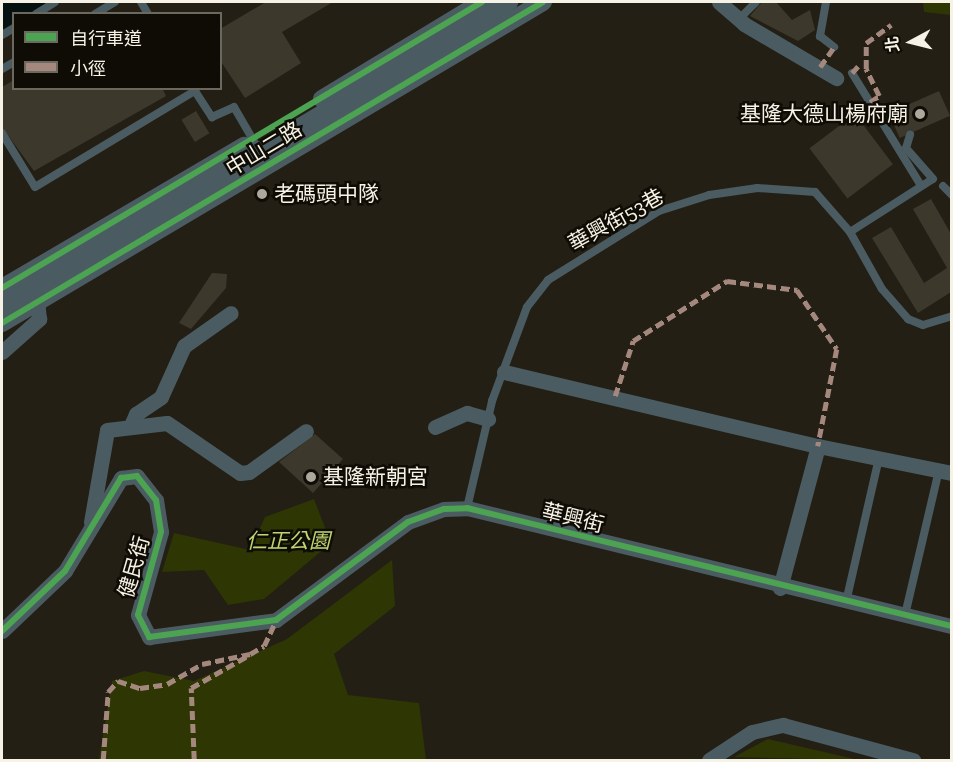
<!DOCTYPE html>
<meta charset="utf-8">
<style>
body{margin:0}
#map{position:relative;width:953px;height:762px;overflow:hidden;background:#231f15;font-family:"Zilla Slab","Noto Sans TC",serif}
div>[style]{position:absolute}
.green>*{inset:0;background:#2e3603}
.water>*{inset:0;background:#051010}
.building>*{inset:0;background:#3d382c;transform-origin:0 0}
.service>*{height:8px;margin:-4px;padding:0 4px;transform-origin:4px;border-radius:4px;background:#4a5c62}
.minor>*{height:15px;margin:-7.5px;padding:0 7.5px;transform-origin:7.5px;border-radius:7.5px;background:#4a5c62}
.tertiary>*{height:18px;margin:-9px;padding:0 9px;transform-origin:9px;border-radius:9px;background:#4a5c62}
.quiet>*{height:4.5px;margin-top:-2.25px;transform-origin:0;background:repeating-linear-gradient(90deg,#a5887d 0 9px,transparent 0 13.5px)}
.cycleway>*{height:6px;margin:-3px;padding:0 3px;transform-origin:3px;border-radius:3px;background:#4ca352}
.dots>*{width:16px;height:16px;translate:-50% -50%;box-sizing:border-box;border:3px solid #0f0c05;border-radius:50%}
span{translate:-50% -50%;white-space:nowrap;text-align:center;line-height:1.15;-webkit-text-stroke:5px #0f0c05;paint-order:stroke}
.poi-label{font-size:21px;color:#f6f2e5}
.right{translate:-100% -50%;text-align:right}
.left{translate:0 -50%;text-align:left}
.street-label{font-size:21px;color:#f6f2e5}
.park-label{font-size:21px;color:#bfd670;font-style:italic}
.frame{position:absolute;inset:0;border:3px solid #f6f2e5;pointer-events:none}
.legend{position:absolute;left:12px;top:12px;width:210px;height:78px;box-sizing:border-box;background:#0f0c05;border:2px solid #6b685f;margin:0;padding:8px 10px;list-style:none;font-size:18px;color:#f6f2e5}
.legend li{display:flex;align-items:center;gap:12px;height:30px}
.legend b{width:30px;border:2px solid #6b685f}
.north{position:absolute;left:881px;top:12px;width:60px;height:60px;-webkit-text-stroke:4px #0f0c05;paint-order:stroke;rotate:263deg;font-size:16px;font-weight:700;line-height:24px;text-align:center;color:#f6f2e5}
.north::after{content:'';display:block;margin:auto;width:21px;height:27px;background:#f6f2e5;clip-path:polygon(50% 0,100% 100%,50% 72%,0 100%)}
</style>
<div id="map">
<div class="green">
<i style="clip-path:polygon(923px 2px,951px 2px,951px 15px,924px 12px)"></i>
<i style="clip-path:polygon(314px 499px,331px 543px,264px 599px,228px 605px,204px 570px,162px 572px,174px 533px,250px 550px,265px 517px)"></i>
<i style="clip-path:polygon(392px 560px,395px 606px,334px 654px,348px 695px,419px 703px,426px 760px,99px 760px,112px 681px,144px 671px,194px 681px,287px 639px)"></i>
<i style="clip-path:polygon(768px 739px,859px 760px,734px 757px)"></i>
</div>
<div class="water">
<i style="clip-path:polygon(2px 2px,50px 2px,30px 13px,14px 14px,13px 23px,2px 30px)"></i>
</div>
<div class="building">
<i style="clip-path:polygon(266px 2px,333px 2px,282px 32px,301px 63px,245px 98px,220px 60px,220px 29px)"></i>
<i style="clip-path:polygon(762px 2px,776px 2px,792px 20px,810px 10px,815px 30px,798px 41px,750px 16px)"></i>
<i style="clip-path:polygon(14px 80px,14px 88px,162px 88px,166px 96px,34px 171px,2px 127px,2px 87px)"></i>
<i style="left:939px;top:91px;width:27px;height:55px;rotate:66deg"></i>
<i style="left:196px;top:111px;width:26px;height:17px;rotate:59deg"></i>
<i style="left:855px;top:114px;width:63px;height:57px;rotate:53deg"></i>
<i style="clip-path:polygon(931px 199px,951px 234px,951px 292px,918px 313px,872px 238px,891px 227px,924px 283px,947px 268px,913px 209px)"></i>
<i style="clip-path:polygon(212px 273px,227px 274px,226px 288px,191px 329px,179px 323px)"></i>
<i style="clip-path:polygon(315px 434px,343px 459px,313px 493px,279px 462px)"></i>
</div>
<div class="service">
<i style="left:141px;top:2px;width:14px;rotate:60deg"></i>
<i style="left:826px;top:2px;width:35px;rotate:100deg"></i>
<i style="left:820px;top:36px;width:18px;rotate:38deg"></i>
<i style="left:36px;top:14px;width:22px;rotate:-32deg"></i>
<i style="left:95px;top:14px;width:23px;rotate:-31deg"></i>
<i style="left:738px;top:20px;width:25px;rotate:-45deg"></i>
<i style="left:2px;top:35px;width:14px;rotate:-30deg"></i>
<i style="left:2px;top:69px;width:14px;rotate:-30deg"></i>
<i style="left:852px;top:73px;width:130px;rotate:58.5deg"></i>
<i style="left:193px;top:88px;width:35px;rotate:57deg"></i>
<i style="left:212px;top:117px;width:24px;rotate:-24deg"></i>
<i style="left:234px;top:107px;width:52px;rotate:60deg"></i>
<i style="left:2px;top:133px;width:63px;rotate:58.6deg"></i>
<i style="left:35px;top:187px;width:187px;rotate:-31deg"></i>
<i style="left:943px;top:186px;width:13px;rotate:45deg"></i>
<i style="left:850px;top:232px;width:98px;rotate:-32.6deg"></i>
<i style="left:933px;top:179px;width:41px;rotate:-131.1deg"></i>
<i style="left:906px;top:148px;width:14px;rotate:-73deg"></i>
<i style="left:467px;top:508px;width:110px;rotate:-76.8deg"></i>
<i style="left:492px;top:401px;width:100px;rotate:-69.6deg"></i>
<i style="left:527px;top:307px;width:34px;rotate:-52deg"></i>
<i style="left:548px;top:280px;width:131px;rotate:-31.9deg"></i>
<i style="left:659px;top:211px;width:52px;rotate:-17.7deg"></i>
<i style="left:709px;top:195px;width:49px;rotate:-8.3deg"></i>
<i style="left:757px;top:188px;width:58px;rotate:3.9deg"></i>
<i style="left:815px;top:192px;width:53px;rotate:48.8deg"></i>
<i style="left:850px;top:232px;width:65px;rotate:60.7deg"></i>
<i style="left:882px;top:289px;width:40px;rotate:49deg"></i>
<i style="left:908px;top:319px;width:16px;rotate:22deg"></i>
<i style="left:923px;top:325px;width:30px;rotate:-17deg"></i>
<i style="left:846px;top:602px;width:148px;rotate:-77.1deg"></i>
<i style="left:905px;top:615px;width:149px;rotate:-76.8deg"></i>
</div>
<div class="minor">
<i style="left:719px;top:2px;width:33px;rotate:41deg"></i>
<i style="left:744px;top:24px;width:107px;rotate:30.4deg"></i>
<i style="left:2px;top:352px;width:50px;rotate:-41.7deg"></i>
<i style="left:39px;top:319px;width:27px;rotate:-96deg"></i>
<i style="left:504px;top:372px;width:323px;rotate:13.3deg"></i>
<i style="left:818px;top:446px;width:147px;rotate:105deg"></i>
<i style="left:132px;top:423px;width:10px;rotate:-66deg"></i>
<i style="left:136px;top:414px;width:30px;rotate:-34deg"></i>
<i style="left:161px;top:397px;width:56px;rotate:-65.7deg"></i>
<i style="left:184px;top:346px;width:57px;rotate:-35.1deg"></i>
<i style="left:435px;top:427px;width:35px;rotate:-24deg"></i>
<i style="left:467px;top:413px;width:22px;rotate:16deg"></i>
<i style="left:818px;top:446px;width:137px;rotate:11.4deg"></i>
<i style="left:91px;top:522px;width:93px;rotate:-80.1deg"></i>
<i style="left:107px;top:430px;width:60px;rotate:-6.7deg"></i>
<i style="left:167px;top:423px;width:88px;rotate:34.4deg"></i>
<i style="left:240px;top:473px;width:9px;rotate:-6deg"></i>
<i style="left:249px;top:472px;width:70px;rotate:-35.7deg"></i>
<i style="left:2px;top:631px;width:87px;rotate:-43.6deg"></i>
<i style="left:65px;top:571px;width:109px;rotate:-58.9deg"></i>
<i style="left:121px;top:478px;width:16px;rotate:-7deg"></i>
<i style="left:137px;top:476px;width:31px;rotate:52deg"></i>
<i style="left:156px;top:500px;width:32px;rotate:81deg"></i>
<i style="left:161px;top:532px;width:86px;rotate:105.5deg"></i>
<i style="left:138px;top:615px;width:25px;rotate:63deg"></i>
<i style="left:149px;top:637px;width:128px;rotate:-7.6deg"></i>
<i style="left:276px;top:620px;width:164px;rotate:-36.6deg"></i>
<i style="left:408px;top:522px;width:38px;rotate:-20deg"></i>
<i style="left:444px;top:509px;width:23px;rotate:-2deg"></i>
<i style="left:467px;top:508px;width:499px;rotate:13.7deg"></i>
<i style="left:709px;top:760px;width:51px;rotate:-33.1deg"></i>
<i style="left:752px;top:732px;width:32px;rotate:-13deg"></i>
<i style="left:783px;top:725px;width:135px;rotate:15.1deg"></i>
</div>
<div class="tertiary">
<i style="left:322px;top:99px;width:187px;rotate:-31.2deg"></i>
<i style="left:2px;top:288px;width:281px;rotate:-30.4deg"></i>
<i style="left:2px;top:305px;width:591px;rotate:-30.86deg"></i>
<i style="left:2px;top:323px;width:629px;rotate:-30.68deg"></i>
</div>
<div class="quiet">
<i style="left:820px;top:67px;width:24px;rotate:-55deg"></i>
<i style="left:852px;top:73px;width:9px;rotate:-49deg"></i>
<i style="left:870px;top:102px;width:11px;rotate:-34deg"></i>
<i style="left:879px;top:96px;width:30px;rotate:-116deg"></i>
<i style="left:866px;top:69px;width:26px;rotate:-90deg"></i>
<i style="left:866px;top:43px;width:31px;rotate:-36deg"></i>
<i style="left:615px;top:396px;width:58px;rotate:-71.9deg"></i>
<i style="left:633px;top:341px;width:112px;rotate:-32.6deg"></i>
<i style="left:727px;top:281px;width:71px;rotate:7.3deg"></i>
<i style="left:797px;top:290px;width:71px;rotate:55.9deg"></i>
<i style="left:837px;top:349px;width:99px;rotate:101.1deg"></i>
<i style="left:103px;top:760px;width:68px;rotate:-85.8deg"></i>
<i style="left:108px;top:692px;width:15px;rotate:-48deg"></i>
<i style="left:118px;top:681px;width:23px;rotate:18deg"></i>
<i style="left:140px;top:688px;width:27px;rotate:-8deg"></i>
<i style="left:167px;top:684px;width:40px;rotate:-29.7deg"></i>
<i style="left:202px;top:664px;width:49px;rotate:-11.8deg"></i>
<i style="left:250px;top:654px;width:16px;rotate:-30deg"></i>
<i style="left:264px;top:646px;width:29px;rotate:-65deg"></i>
<i style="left:194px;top:760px;width:72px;rotate:-92.4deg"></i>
<i style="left:191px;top:688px;width:67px;rotate:-29.6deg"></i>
</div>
<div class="cycleway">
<i style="left:2px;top:288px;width:559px;rotate:-30.79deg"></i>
<i style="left:2px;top:323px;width:629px;rotate:-30.68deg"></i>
<i style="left:2px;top:631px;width:87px;rotate:-43.6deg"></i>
<i style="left:65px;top:571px;width:109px;rotate:-58.9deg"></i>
<i style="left:121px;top:478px;width:16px;rotate:-7deg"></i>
<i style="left:137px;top:476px;width:31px;rotate:52deg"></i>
<i style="left:156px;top:500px;width:32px;rotate:81deg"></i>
<i style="left:161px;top:532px;width:86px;rotate:105.5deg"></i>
<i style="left:138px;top:615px;width:25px;rotate:63deg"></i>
<i style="left:149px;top:637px;width:128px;rotate:-7.6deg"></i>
<i style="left:276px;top:620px;width:164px;rotate:-36.6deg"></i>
<i style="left:408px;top:522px;width:38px;rotate:-20deg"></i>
<i style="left:444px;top:509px;width:23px;rotate:-2deg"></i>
<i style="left:467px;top:508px;width:499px;rotate:13.7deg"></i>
</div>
<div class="dots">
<i style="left:920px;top:114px;background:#aca89c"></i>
<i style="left:262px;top:194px;background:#aca89c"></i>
<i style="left:311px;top:477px;background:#aca89c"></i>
</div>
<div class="poi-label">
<span class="right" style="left:908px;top:114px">基隆大德山楊府廟</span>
<span class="left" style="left:274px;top:194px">老碼頭中隊</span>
<span class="left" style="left:323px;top:477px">基隆新朝宮</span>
</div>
<div class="street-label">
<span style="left:264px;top:149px;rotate:-31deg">中山二路</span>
<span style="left:616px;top:220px;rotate:-29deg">華興街53巷</span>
<span style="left:573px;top:518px;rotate:14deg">華興街</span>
<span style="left:134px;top:567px;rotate:-74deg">健民街</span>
</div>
<div class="park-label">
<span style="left:288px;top:541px">仁正公園</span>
</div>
<div class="frame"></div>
<ul class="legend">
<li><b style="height:8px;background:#4ca352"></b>自行車道</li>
<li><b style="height:8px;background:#a5887d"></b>小徑</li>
</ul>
<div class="north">北</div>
</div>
